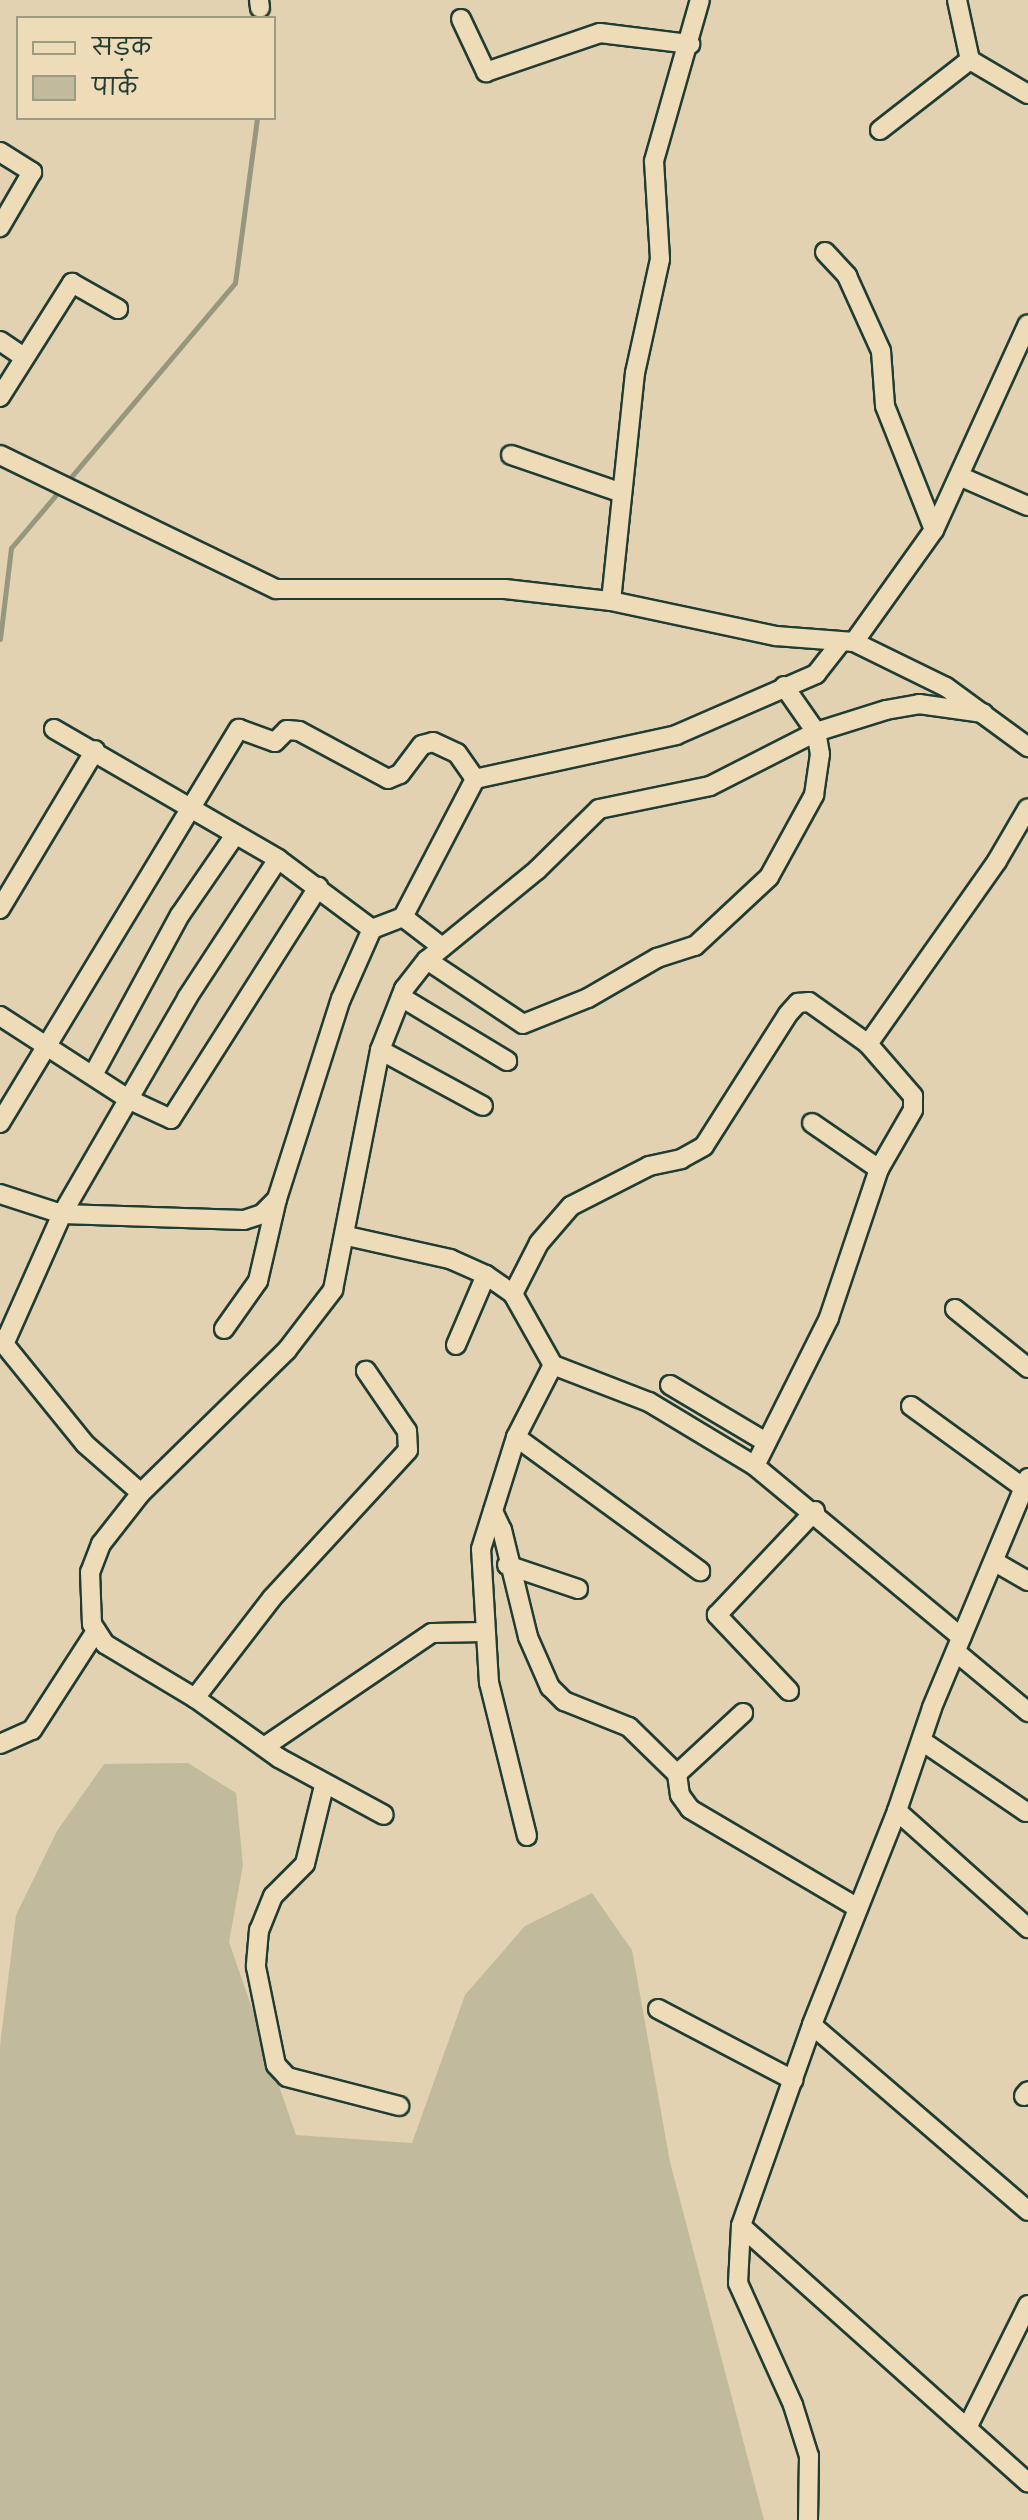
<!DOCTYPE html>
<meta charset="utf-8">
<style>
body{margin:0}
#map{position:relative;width:1028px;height:2520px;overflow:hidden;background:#e2d2b1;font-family:"Shantell Sans","Playpen Sans Deva",sans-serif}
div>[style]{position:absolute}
.green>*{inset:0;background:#c1ba9c}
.stream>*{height:5px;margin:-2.5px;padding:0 2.5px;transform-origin:2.5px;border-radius:2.5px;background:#95977f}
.roads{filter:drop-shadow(2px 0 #1f3d34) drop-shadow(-2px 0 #1f3d34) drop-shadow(0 2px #1f3d34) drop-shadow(0 -2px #1f3d34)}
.minor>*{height:18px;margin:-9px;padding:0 9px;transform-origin:9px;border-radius:9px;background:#eedcb9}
span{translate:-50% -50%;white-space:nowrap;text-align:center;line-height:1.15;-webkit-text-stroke:6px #eedcb9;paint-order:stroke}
.legend{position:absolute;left:16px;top:16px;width:260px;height:104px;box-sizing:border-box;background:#eedcb9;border:2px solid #9b9c84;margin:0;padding:10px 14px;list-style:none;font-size:24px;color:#1f3d34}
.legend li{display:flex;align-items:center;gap:16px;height:40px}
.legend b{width:40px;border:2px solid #9b9c84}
</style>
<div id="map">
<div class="green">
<i style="clip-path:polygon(188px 1763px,236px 1793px,243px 1865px,229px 1942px,296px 2135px,412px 2143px,465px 1995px,525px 1926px,592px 1893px,632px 1950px,670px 2162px,764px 2520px,0 2520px,0 2046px,16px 1915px,57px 1831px,104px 1764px)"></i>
</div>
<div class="stream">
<i style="left:0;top:639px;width:92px;rotate:-83.1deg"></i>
<i style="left:11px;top:548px;width:347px;rotate:-49.8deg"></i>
<i style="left:235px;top:283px;width:166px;rotate:-82.4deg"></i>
</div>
<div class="roads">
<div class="minor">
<i style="left:259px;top:0;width:8px;rotate:83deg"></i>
<i style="left:957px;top:0;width:61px;rotate:77.8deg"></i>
<i style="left:461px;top:19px;width:59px;rotate:64.7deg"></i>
<i style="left:486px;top:72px;width:120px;rotate:-18.9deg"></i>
<i style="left:600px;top:33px;width:91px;rotate:7deg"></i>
<i style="left:880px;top:130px;width:114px;rotate:-37.9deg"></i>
<i style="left:970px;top:60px;width:67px;rotate:30.4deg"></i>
<i style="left:0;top:152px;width:38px;rotate:32deg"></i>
<i style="left:32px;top:172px;width:64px;rotate:120.2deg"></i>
<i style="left:825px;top:252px;width:33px;rotate:47deg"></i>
<i style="left:847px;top:276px;width:82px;rotate:65.6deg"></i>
<i style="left:881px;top:351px;width:55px;rotate:85.8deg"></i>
<i style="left:885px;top:406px;width:133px;rotate:68.4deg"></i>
<i style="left:0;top:341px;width:29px;rotate:34deg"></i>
<i style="left:0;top:397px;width:135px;rotate:-57.7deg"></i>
<i style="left:72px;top:283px;width:53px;rotate:29.5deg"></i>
<i style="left:0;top:455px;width:307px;rotate:25.9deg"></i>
<i style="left:276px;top:589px;width:229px"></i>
<i style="left:505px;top:589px;width:107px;rotate:6.5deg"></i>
<i style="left:611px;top:601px;width:169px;rotate:12deg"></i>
<i style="left:776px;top:636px;width:78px;rotate:4.4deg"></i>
<i style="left:854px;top:642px;width:102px;rotate:26.1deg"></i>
<i style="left:946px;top:687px;width:102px;rotate:36.2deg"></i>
<i style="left:511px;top:455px;width:114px;rotate:18.9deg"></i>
<i style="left:959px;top:476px;width:75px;rotate:23.5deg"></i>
<i style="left:611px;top:601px;width:229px;rotate:-84deg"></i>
<i style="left:635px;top:373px;width:117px;rotate:-77.6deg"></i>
<i style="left:660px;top:259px;width:98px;rotate:-93.5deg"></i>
<i style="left:654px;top:161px;width:167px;rotate:-74.1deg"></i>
<i style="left:854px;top:642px;width:138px;rotate:-54.5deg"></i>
<i style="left:934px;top:530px;width:226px;rotate:-65.5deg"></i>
<i style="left:54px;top:729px;width:259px;rotate:30.1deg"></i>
<i style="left:278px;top:859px;width:117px;rotate:36.7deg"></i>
<i style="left:0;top:909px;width:185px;rotate:-59.1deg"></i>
<i style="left:403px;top:917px;width:49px;rotate:37.6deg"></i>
<i style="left:427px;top:960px;width:115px;rotate:33.7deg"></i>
<i style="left:523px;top:1024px;width:70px;rotate:-21.8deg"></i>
<i style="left:588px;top:998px;width:80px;rotate:-30.1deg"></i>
<i style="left:657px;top:958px;width:40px;rotate:-18deg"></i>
<i style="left:695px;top:946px;width:101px;rotate:-43deg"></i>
<i style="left:769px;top:877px;width:94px;rotate:-61.2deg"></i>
<i style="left:814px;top:795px;width:41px;rotate:-81.7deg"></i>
<i style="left:820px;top:754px;width:22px;rotate:-100deg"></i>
<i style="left:816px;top:732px;width:56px;rotate:-124.8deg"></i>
<i style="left:401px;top:997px;width:124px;rotate:31.1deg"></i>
<i style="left:0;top:1016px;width:155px;rotate:32.9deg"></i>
<i style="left:130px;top:1100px;width:45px;rotate:24.9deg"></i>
<i style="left:171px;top:1119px;width:275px;rotate:-57.6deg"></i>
<i style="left:868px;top:1044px;width:224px;rotate:-54.8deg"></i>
<i style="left:997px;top:861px;width:61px;rotate:-59.7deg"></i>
<i style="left:380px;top:1050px;width:117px;rotate:28.5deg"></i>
<i style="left:93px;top:1075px;width:182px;rotate:-61.5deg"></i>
<i style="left:180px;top:915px;width:97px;rotate:-55.5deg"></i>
<i style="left:0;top:1123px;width:461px;rotate:-58.8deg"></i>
<i style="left:239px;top:729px;width:38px;rotate:20deg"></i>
<i style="left:275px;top:742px;width:17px;rotate:-45deg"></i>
<i style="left:287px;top:730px;width:12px;rotate:5deg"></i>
<i style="left:299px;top:731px;width:101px;rotate:28.3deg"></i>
<i style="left:388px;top:779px;width:13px;rotate:-23deg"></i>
<i style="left:400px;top:774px;width:36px;rotate:-53deg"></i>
<i style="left:422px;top:745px;width:11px;rotate:-15deg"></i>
<i style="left:433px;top:742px;width:26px;rotate:25deg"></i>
<i style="left:457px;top:753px;width:32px;rotate:55deg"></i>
<i style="left:812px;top:1123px;width:81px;rotate:34.5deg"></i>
<i style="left:0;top:1194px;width:65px;rotate:17.9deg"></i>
<i style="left:62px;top:1214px;width:182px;rotate:1.9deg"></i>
<i style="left:244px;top:1220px;width:19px;rotate:-18deg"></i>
<i style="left:262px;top:1214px;width:21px;rotate:-45deg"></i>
<i style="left:277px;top:1199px;width:210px;rotate:-72.3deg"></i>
<i style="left:341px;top:999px;width:77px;rotate:-66.1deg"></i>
<i style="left:372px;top:929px;width:33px;rotate:-21deg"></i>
<i style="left:403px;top:917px;width:156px;rotate:-62.4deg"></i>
<i style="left:475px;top:779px;width:206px;rotate:-12.3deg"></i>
<i style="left:676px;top:735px;width:153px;rotate:-23.5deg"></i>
<i style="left:816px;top:674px;width:41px;rotate:-52deg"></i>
<i style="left:347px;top:1236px;width:106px;rotate:12.6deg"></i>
<i style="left:450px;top:1259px;width:39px;rotate:24deg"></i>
<i style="left:486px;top:1275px;width:33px;rotate:35deg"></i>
<i style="left:513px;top:1294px;width:81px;rotate:60.6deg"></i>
<i style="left:513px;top:1294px;width:57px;rotate:-63deg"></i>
<i style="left:539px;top:1243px;width:49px;rotate:-49.1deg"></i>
<i style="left:571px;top:1206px;width:88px;rotate:-27.1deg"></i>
<i style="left:649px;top:1166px;width:33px;rotate:-12deg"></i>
<i style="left:681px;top:1159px;width:26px;rotate:-29deg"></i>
<i style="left:704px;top:1146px;width:156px;rotate:-57.5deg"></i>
<i style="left:788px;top:1014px;width:15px;rotate:-48deg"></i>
<i style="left:798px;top:1003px;width:11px;rotate:-5deg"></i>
<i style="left:809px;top:1002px;width:72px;rotate:35.4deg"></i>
<i style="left:868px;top:1044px;width:69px;rotate:49.1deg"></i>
<i style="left:913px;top:1096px;width:14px;rotate:90deg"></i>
<i style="left:913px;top:1110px;width:68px;rotate:120deg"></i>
<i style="left:879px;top:1169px;width:157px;rotate:108.6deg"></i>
<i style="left:829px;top:1318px;width:165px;rotate:116.6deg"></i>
<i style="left:955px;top:1309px;width:94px;rotate:38.9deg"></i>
<i style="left:224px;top:1329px;width:59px;rotate:-54.7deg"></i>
<i style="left:258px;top:1281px;width:84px;rotate:-77deg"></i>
<i style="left:0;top:1339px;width:135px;rotate:51deg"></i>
<i style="left:85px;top:1444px;width:74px;rotate:41.2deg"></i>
<i style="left:141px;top:1493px;width:65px;rotate:128.1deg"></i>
<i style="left:101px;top:1544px;width:30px;rotate:111deg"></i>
<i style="left:90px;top:1572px;width:52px;rotate:87.8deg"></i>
<i style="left:92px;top:1624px;width:24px;rotate:57deg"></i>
<i style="left:105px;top:1644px;width:105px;rotate:31deg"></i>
<i style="left:195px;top:1698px;width:103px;rotate:35.5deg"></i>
<i style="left:279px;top:1758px;width:119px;rotate:28.5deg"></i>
<i style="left:5px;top:1342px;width:140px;rotate:-66deg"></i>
<i style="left:62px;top:1214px;width:250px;rotate:-59.9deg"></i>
<i style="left:187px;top:998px;width:166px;rotate:-56.8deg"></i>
<i style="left:456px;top:1345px;width:76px;rotate:-66.8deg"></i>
<i style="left:670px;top:1385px;width:112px;rotate:30.7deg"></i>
<i style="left:911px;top:1406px;width:140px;rotate:36deg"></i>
<i style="left:516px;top:1437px;width:228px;rotate:36.1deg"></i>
<i style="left:1028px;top:1478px;width:249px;rotate:112.7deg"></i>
<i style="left:932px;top:1708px;width:109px;rotate:108.8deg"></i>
<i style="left:897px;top:1811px;width:176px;rotate:41.8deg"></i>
<i style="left:141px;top:1493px;width:204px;rotate:-44.4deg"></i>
<i style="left:287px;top:1350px;width:76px;rotate:-52.5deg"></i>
<i style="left:333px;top:1290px;width:245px;rotate:-78.9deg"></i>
<i style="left:380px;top:1050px;width:66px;rotate:-68.5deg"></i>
<i style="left:404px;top:989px;width:37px;rotate:-52deg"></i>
<i style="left:427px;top:960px;width:142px;rotate:-39.3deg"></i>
<i style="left:537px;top:870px;width:87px;rotate:-44.5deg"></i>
<i style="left:599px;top:809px;width:113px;rotate:-11.7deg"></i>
<i style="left:710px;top:786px;width:119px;rotate:-27deg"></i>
<i style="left:816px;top:732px;width:73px;rotate:-17.4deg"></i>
<i style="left:886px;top:710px;width:34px;rotate:-10deg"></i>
<i style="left:919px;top:704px;width:65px;rotate:8deg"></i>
<i style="left:493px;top:1511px;width:21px;rotate:65deg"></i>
<i style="left:502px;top:1530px;width:110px;rotate:76.3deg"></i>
<i style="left:528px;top:1637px;width:55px;rotate:66.3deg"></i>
<i style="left:550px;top:1687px;width:20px;rotate:45deg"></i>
<i style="left:564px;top:1701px;width:70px;rotate:21.8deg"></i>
<i style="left:629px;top:1727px;width:67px;rotate:44.4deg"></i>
<i style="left:677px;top:1774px;width:90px;rotate:-42.7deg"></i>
<i style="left:995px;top:1562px;width:38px;rotate:30deg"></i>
<i style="left:507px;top:1565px;width:75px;rotate:18.7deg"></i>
<i style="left:956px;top:1652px;width:94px;rotate:39.8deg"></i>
<i style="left:789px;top:1691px;width:105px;rotate:-133.5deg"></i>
<i style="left:717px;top:1615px;width:143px;rotate:-46.7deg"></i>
<i style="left:195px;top:1698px;width:126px;rotate:-52.4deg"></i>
<i style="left:272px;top:1598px;width:201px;rotate:-47.4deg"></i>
<i style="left:408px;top:1450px;width:19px;rotate:-93deg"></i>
<i style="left:407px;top:1431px;width:73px;rotate:-124.3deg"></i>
<i style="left:922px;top:1741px;width:126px;rotate:34.3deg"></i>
<i style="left:0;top:1744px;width:35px;rotate:-24deg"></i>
<i style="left:32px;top:1730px;width:118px;rotate:-57.1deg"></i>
<i style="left:264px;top:1747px;width:203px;rotate:-34.2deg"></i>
<i style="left:432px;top:1633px;width:52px;rotate:-1.1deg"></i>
<i style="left:677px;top:1774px;width:21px;rotate:82deg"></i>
<i style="left:680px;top:1795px;width:17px;rotate:54deg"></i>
<i style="left:690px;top:1809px;width:195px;rotate:30.5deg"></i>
<i style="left:324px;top:1786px;width:80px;rotate:103.7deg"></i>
<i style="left:305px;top:1864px;width:45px;rotate:135deg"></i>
<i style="left:273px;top:1896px;width:37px;rotate:112deg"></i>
<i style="left:259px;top:1930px;width:37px;rotate:95deg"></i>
<i style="left:256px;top:1967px;width:100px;rotate:78.5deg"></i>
<i style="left:276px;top:2065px;width:16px;rotate:47deg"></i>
<i style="left:287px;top:2077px;width:116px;rotate:14.5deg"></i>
<i style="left:897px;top:1811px;width:230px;rotate:111.7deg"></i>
<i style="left:812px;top:2025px;width:213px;rotate:109.5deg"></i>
<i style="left:741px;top:2226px;width:385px;rotate:41.8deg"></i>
<i style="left:527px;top:1836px;width:158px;rotate:-103.9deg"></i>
<i style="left:489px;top:1683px;width:134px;rotate:-93.4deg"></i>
<i style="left:481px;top:1549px;width:117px;rotate:-72.6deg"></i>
<i style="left:516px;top:1437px;width:81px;rotate:-62.8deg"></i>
<i style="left:553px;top:1365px;width:103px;rotate:21.1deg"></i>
<i style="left:649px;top:1402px;width:124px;rotate:31.1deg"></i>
<i style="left:755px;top:1466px;width:268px;rotate:39.7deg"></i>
<i style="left:658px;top:2009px;width:153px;rotate:27.7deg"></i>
<i style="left:812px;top:2025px;width:285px;rotate:40.7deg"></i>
<i style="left:1024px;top:2096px;width:6px;rotate:-51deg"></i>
<i style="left:741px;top:2226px;width:57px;rotate:93deg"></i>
<i style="left:738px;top:2283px;width:134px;rotate:65.7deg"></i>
<i style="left:793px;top:2405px;width:53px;rotate:72.6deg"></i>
<i style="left:809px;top:2456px;width:64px;rotate:90.9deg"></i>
<i style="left:968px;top:2426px;width:135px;rotate:-63.6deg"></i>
</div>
</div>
<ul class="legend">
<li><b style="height:10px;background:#eedcb9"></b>सड़क</li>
<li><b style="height:22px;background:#c1ba9c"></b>पार्क</li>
</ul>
</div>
